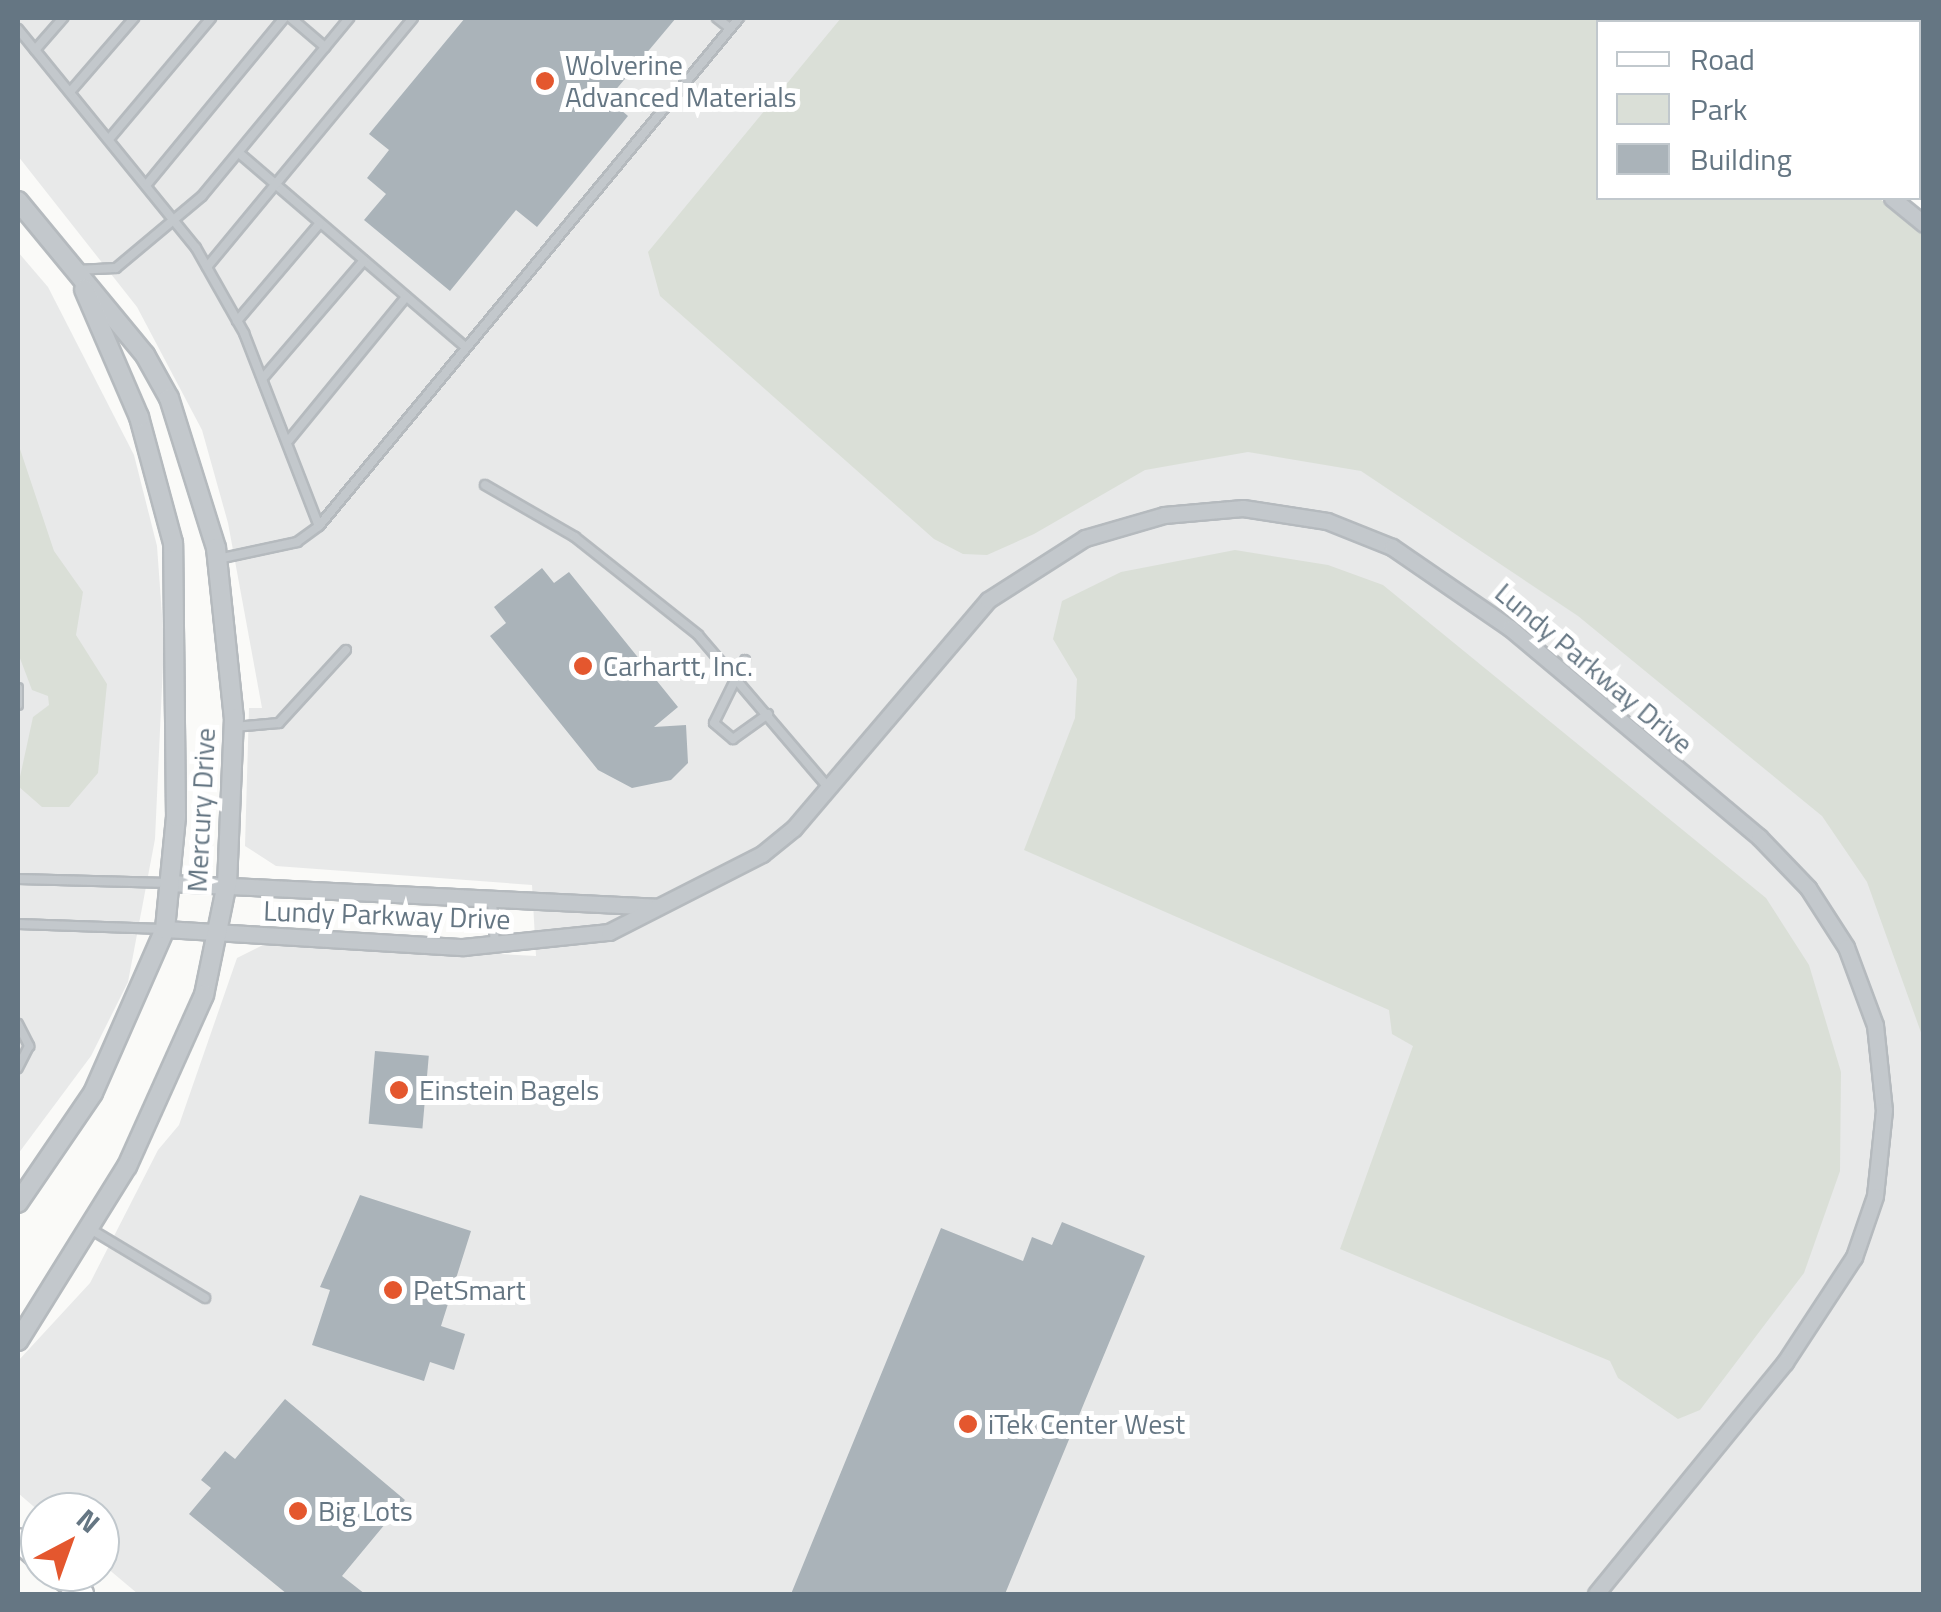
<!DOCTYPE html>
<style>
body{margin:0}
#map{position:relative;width:1941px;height:1612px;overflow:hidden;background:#fafaf8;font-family:"Titillium Web",sans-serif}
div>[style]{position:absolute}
.built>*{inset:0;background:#e8e9e9}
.green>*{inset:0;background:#dadfd7}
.building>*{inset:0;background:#aab3b9;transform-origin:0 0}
.roads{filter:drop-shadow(2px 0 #b5babe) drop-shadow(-2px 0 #b5babe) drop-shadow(0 2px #b5babe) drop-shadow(0 -2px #b5babe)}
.service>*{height:8px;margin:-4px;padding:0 4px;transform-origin:4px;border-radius:4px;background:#c3c8cc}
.minor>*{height:15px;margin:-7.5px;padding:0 7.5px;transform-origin:7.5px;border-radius:7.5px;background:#c3c8cc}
.tertiary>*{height:18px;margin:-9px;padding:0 9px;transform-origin:9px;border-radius:9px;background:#c3c8cc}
.primary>*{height:22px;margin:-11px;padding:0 11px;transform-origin:11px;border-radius:11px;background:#fff}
.dots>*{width:28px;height:28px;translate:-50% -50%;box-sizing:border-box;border:5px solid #fff;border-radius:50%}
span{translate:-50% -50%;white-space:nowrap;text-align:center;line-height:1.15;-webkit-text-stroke:10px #fff;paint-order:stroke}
.poi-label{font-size:28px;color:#657683}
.left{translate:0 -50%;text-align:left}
.street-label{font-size:28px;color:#657683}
.frame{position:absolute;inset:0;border:20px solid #657683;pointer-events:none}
.legend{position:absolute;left:1596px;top:20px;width:325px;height:180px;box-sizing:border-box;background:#fff;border:2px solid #c1c8cd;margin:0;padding:12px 18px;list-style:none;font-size:30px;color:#657683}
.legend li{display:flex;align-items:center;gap:20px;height:50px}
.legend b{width:50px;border:2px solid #c1c8cd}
.north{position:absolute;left:20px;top:1492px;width:100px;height:100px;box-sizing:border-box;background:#fff;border:2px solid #c1c8cd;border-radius:50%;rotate:41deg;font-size:28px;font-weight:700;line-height:40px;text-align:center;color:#657683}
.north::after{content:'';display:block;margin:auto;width:35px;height:45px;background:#e4572e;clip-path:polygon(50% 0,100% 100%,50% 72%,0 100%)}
</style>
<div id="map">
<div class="built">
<i style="clip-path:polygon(18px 18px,1663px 18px,1598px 22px,1598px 198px,1923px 236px,1923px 1594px,138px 1594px,100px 1562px,100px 1512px,40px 1512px,18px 1493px,18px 1361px,90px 1283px,158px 1150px,179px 1125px,237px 958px,271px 941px,536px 956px,532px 885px,276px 866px,245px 846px,249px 708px,262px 708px,228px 523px,202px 430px,137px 307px,18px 156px)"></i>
<i style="clip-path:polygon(18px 252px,48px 287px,134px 455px,157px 546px,164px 643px,155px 839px,128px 982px,91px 1056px,18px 1154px)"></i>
</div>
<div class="green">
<i style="clip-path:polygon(841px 18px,1664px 18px,1670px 22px,1598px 22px,1598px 198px,1879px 198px,1923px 235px,1923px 1038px,1867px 882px,1822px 816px,1578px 616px,1361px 471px,1248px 452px,1145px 470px,1034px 534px,987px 555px,963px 554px,934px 539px,660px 296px,648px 252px)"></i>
<i style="clip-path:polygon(18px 443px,54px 551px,83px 592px,76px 635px,107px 684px,98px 773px,69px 807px,42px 807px,18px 786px,33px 717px,49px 705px,48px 696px,32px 690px,18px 653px)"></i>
<i style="clip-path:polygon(1235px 550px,1328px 565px,1383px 585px,1766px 898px,1809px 965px,1841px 1072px,1840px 1171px,1804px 1273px,1700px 1410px,1678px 1419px,1618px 1378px,1610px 1361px,1340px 1249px,1413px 1046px,1392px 1034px,1389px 1010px,1024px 850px,1075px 718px,1077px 679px,1053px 639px,1062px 601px,1121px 572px)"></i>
</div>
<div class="building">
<i style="clip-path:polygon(465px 18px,676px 18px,608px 99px,628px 116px,537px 227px,516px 210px,450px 291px,364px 220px,386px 194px,367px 178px,389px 150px,369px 134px)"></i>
<i style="clip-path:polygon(542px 568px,554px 583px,569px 572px,678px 707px,654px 727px,686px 725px,688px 763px,671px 780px,632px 788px,598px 770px,490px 636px,506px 623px,494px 607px)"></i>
<i style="left:375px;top:1051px;width:54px;height:73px;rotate:5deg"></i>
<i style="clip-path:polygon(360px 1195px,471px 1231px,441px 1326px,465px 1334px,454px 1370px,430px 1362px,424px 1381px,312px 1345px,330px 1290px,320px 1287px)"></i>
<i style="clip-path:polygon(1062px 1222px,1145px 1256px,1005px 1594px,791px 1594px,941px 1228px,1023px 1261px,1032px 1237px,1052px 1245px)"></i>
<i style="clip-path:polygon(285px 1399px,405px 1500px,342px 1576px,365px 1594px,287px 1594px,189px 1514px,211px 1488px,201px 1480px,225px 1451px,235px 1459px)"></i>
</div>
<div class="roads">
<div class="service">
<i style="left:291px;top:18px;width:45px;rotate:40.5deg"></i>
<i style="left:717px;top:18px;width:16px;rotate:38deg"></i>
<i style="left:18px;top:29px;width:282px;rotate:50.9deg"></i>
<i style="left:196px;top:248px;width:98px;rotate:60.5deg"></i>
<i style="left:244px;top:333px;width:207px;rotate:68.8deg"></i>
<i style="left:35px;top:50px;width:43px;rotate:-48.8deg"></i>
<i style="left:70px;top:92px;width:98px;rotate:-49.1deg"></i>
<i style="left:110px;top:138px;width:157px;rotate:-49.9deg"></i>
<i style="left:239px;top:153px;width:298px;rotate:40.6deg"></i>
<i style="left:148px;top:183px;width:214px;rotate:-50.5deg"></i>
<i style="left:207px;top:267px;width:323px;rotate:-50.4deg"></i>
<i style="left:76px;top:270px;width:40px;rotate:-2.9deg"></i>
<i style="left:116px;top:268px;width:112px;rotate:-39.9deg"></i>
<i style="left:202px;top:196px;width:231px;rotate:-50.4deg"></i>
<i style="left:237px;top:321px;width:128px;rotate:-49.7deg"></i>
<i style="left:263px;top:378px;width:155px;rotate:-49.4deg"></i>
<i style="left:289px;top:440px;width:185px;rotate:-50.7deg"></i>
<i style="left:485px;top:485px;width:104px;rotate:30deg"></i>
<i style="left:575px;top:537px;width:157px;rotate:38.5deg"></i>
<i style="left:698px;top:635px;width:199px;rotate:49.5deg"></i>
<i style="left:218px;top:559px;width:81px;rotate:-12.1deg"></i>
<i style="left:297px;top:542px;width:27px;rotate:-36deg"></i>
<i style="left:319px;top:526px;width:659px;rotate:-50.42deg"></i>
<i style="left:745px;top:660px;width:70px;rotate:116.2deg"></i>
<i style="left:714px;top:723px;width:25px;rotate:40deg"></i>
<i style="left:733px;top:739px;width:43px;rotate:-35.5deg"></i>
<i style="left:18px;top:688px;width:17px;rotate:90deg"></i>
<i style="left:234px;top:727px;width:45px;rotate:-5.1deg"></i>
<i style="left:279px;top:723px;width:99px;rotate:-47.5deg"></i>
<i style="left:18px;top:879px;width:151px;rotate:1.5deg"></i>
<i style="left:492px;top:901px;width:45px;rotate:86.2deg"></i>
<i style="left:18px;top:924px;width:145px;rotate:2deg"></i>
<i style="left:18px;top:1024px;width:25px;rotate:63deg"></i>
<i style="left:29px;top:1046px;width:25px;rotate:117deg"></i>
<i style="left:92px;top:1230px;width:132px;rotate:31deg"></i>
</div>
<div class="minor">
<i style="left:1676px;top:18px;width:7px;rotate:34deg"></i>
<i style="left:1814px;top:22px;width:6px;rotate:-45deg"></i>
<i style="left:1892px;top:198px;width:41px;rotate:39.1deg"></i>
<i style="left:169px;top:883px;width:488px;rotate:2.8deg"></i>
<i style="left:165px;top:929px;width:299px;rotate:3.5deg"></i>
<i style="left:463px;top:947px;width:147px;rotate:-5.9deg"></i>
<i style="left:609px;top:932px;width:172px;rotate:-27deg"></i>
<i style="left:762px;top:854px;width:41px;rotate:-39.1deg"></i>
<i style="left:794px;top:828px;width:299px;rotate:-49.6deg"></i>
<i style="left:988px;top:600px;width:115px;rotate:-32.6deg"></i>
<i style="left:1085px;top:538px;width:82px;rotate:-16.2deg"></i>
<i style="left:1164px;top:515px;width:79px;rotate:-5.1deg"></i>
<i style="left:1243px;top:508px;width:85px;rotate:8.8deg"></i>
<i style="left:1327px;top:521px;width:70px;rotate:21.8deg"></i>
<i style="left:1392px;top:547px;width:143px;rotate:34.5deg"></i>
<i style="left:1510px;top:628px;width:325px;rotate:40deg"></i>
<i style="left:1759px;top:837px;width:71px;rotate:46.1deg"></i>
<i style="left:1808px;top:888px;width:70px;rotate:57.2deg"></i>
<i style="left:1846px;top:947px;width:83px;rotate:69.6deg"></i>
<i style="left:1875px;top:1025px;width:85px;rotate:84deg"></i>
<i style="left:1884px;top:1110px;width:86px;rotate:96deg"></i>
<i style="left:1875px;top:1196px;width:65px;rotate:109deg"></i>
<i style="left:1854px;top:1257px;width:126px;rotate:123.3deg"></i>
<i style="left:1785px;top:1362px;width:299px;rotate:129.2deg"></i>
</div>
<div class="tertiary">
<i style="left:18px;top:201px;width:200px;rotate:50.5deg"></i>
<i style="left:145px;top:355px;width:49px;rotate:60.8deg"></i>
<i style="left:169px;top:398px;width:157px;rotate:72.6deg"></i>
<i style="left:216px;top:548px;width:171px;rotate:84deg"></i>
<i style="left:234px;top:718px;width:165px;rotate:92.4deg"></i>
<i style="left:227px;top:883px;width:114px;rotate:101.6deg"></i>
<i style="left:204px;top:995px;width:188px;rotate:114.2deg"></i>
<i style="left:127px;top:1166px;width:206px;rotate:121.9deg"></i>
<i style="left:18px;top:1203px;width:133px;rotate:-55.7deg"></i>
<i style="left:93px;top:1093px;width:179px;rotate:-66.3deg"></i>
<i style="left:165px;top:929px;width:113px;rotate:-84.4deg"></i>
<i style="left:176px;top:817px;width:274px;rotate:-90.6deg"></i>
<i style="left:173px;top:543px;width:131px;rotate:-105.1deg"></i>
<i style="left:139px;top:417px;width:139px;rotate:-113.3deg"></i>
</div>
<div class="primary">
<i style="left:18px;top:1540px;width:29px;rotate:41deg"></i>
<i style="left:56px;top:1572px;width:34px;rotate:40deg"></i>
</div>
</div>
<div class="dots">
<i style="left:545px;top:81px;background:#e4572e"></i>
<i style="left:583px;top:666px;background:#e4572e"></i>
<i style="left:399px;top:1090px;background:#e4572e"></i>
<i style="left:393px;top:1290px;background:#e4572e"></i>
<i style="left:968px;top:1424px;background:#e4572e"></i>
<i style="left:298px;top:1511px;background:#e4572e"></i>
</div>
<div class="poi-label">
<span class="left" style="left:565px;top:81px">Wolverine<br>Advanced Materials</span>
<span class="left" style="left:603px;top:666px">Carhartt, Inc.</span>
<span class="left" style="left:419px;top:1090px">Einstein Bagels</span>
<span class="left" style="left:413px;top:1290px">PetSmart</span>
<span class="left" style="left:988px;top:1424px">iTek Center West</span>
<span class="left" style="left:318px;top:1511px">Big Lots</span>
</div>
<div class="street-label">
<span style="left:1594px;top:668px;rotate:40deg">Lundy Parkway Drive</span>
<span style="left:201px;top:810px;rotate:-87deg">Mercury Drive</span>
<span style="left:387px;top:915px;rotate:2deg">Lundy Parkway Drive</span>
</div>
<div class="frame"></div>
<ul class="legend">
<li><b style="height:12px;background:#fff"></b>Road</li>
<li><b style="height:28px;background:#dadfd7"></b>Park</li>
<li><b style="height:28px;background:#aab3b9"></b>Building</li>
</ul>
<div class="north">N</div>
</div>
